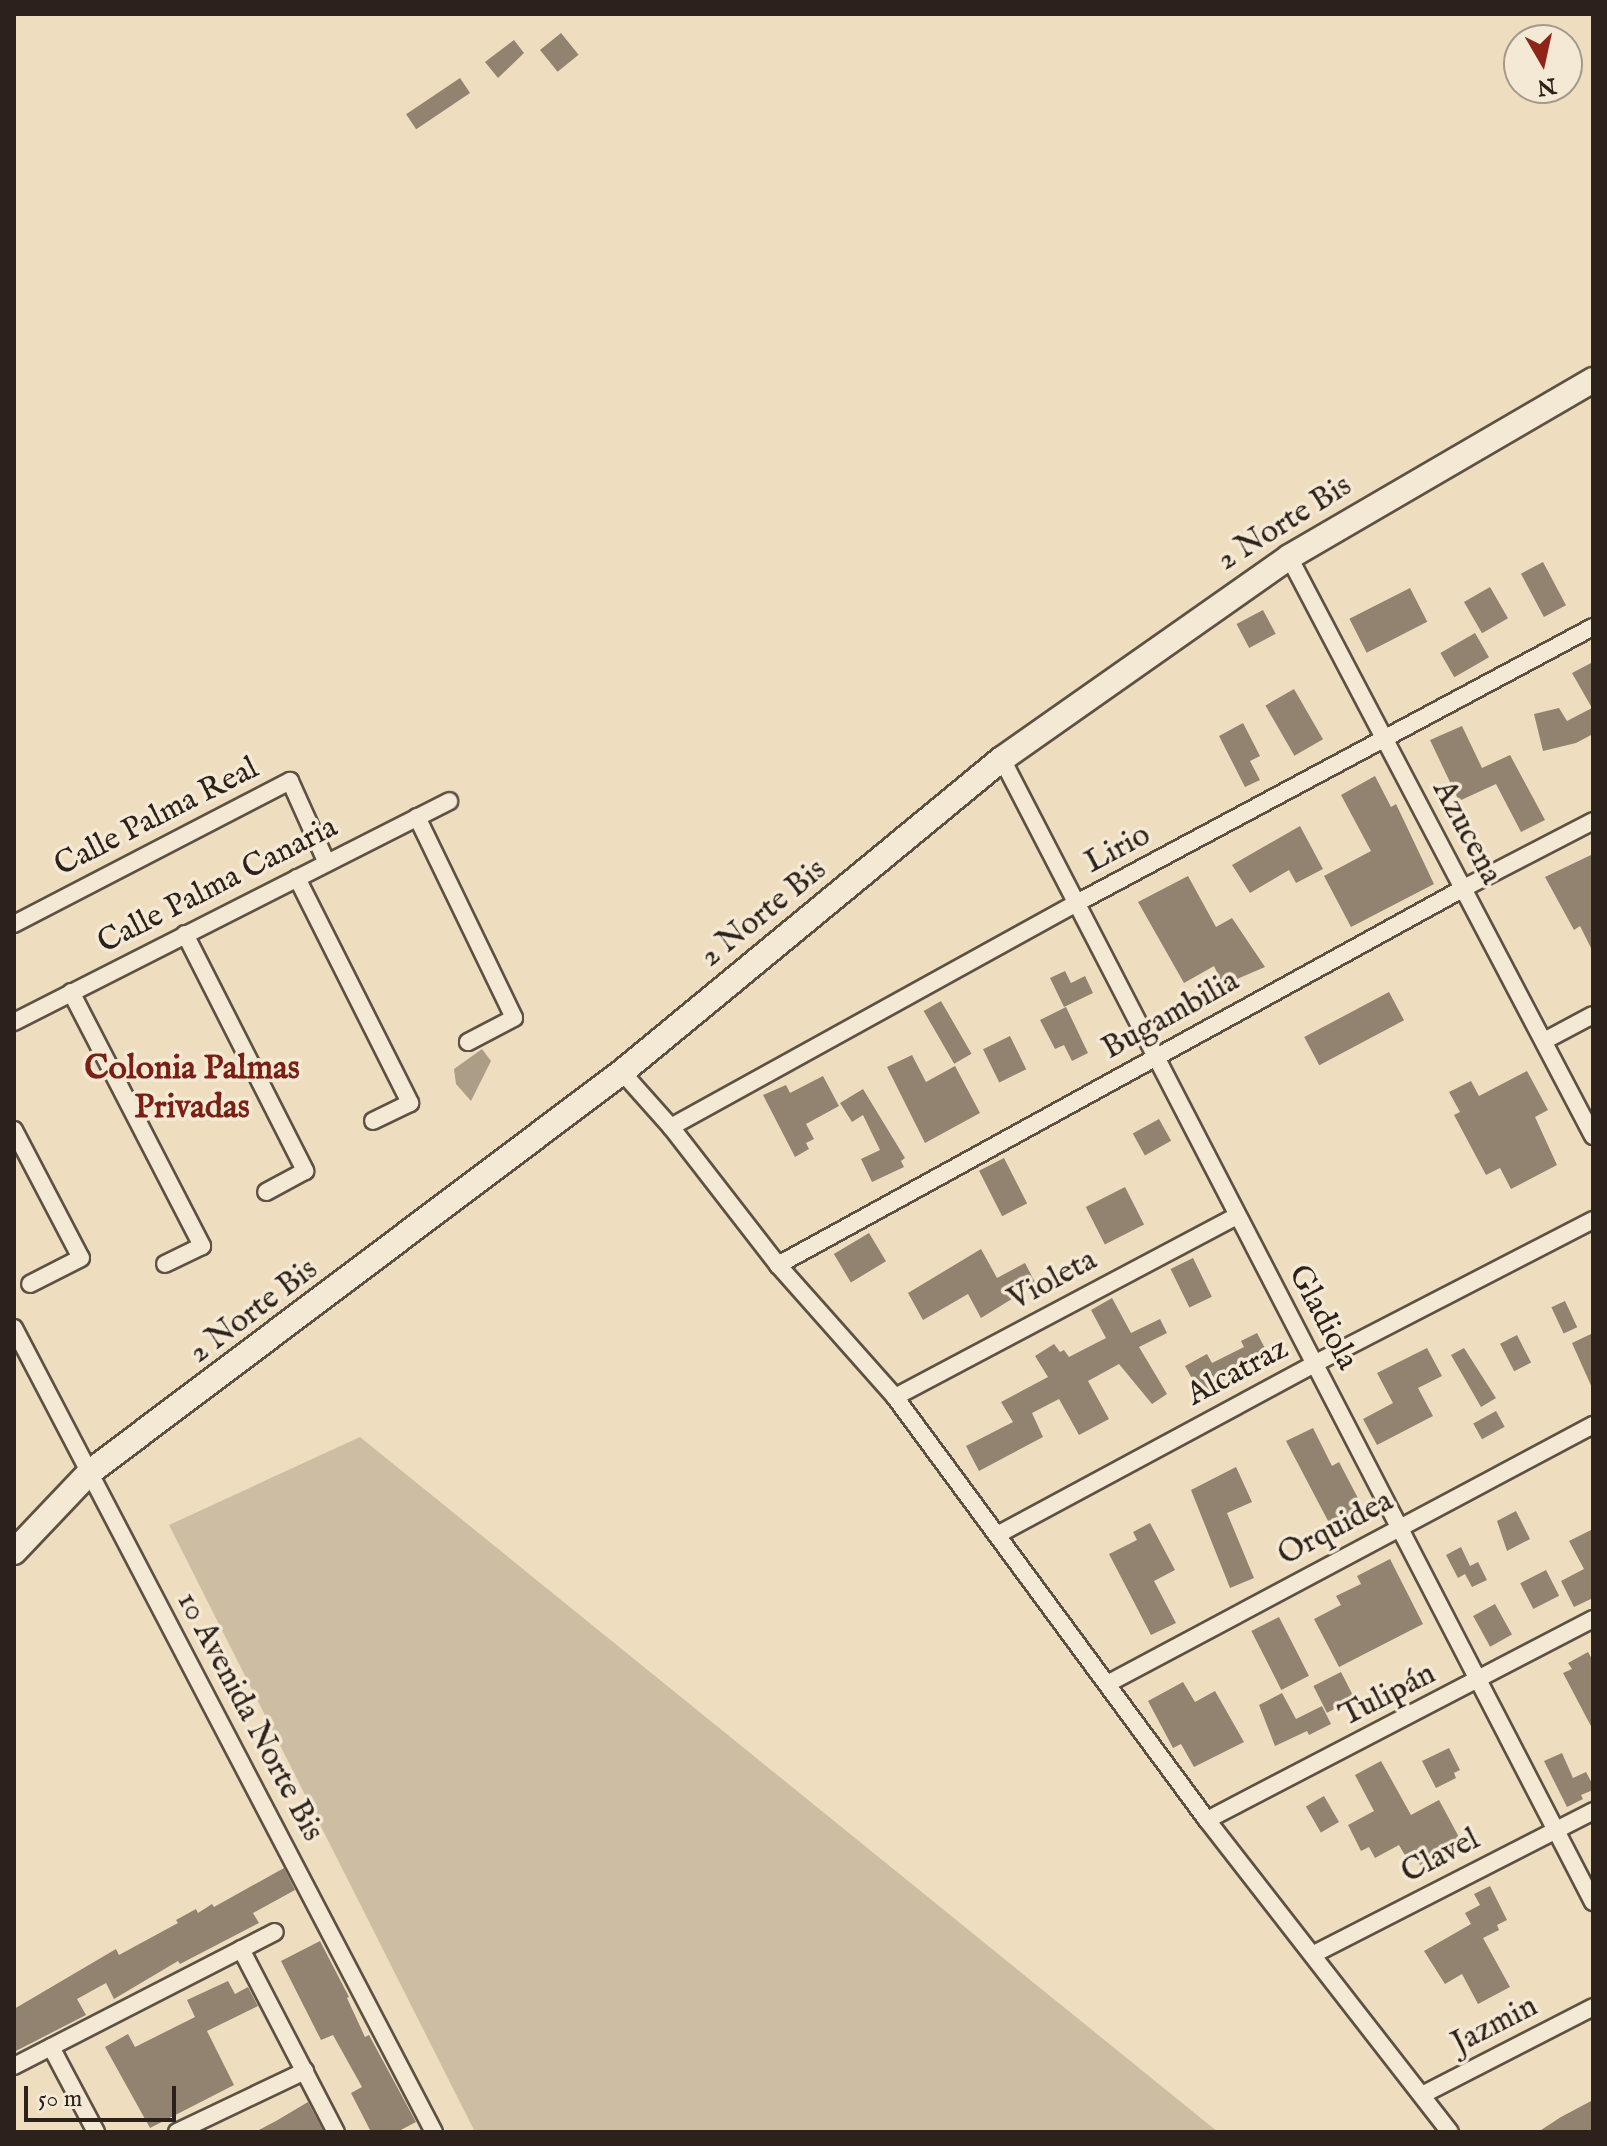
<!DOCTYPE html>
<meta charset="utf-8">
<style>
body{margin:0}
#map{position:relative;width:1607px;height:2146px;overflow:hidden;background:#eeddbf;font-family:"IM FELL English",serif}
div>[style]{position:absolute}
.green>*{inset:0;background:#cdbda3}
.water>*{inset:0;background:#ac9d87}
.building>*{inset:0;background:#918370;transform-origin:0 0}
.roads{filter:drop-shadow(2px 0 #5d5144) drop-shadow(-2px 0 #5d5144) drop-shadow(0 2px #5d5144) drop-shadow(0 -2px #5d5144)}
.street>*{height:16px;margin:-8px;padding:0 8px;transform-origin:8px;border-radius:8px;background:#f4e9d5}
.secondary>*{height:24px;margin:-12px;padding:0 12px;transform-origin:12px;border-radius:12px;background:#f4e9d5}
span{translate:-50% -50%;white-space:nowrap;text-align:center;line-height:1.15;-webkit-text-stroke:7px #f4e9d5;paint-order:stroke}
.street-label{font-size:32px;color:#2d221b}
.neighbourhood-label{font-size:34px;color:#7a1f14;font-weight:700}
.frame{position:absolute;inset:0;border:16px solid #2d221b;pointer-events:none}
.north{position:absolute;left:1503px;top:24px;width:80px;height:80px;box-sizing:border-box;background:#f4e9d5;border:2px solid #a4998b;border-radius:50%;rotate:171deg;font-size:22px;font-weight:700;line-height:32px;text-align:center;color:#2d221b}
.north::after{content:'';display:block;margin:auto;width:28px;height:36px;background:#8f2418;clip-path:polygon(50% 0,100% 100%,50% 72%,0 100%)}
.scale{position:absolute;left:24px;top:2086px;width:152px;height:36px;box-sizing:border-box;border:4px solid #2d221b;border-top:0;padding-left:10px;font-size:24px;line-height:28px;white-space:nowrap;color:#2d221b;-webkit-text-stroke:6px #f4e9d5;paint-order:stroke}
</style>
<div id="map">
<div class="green">
<i style="clip-path:polygon(360px 1437px,1218px 2132px,475px 2132px,169px 1525px)"></i>
</div>
<div class="water">
<i style="clip-path:polygon(482px 1049px,491px 1061px,471px 1101px,456px 1084px,454px 1069px)"></i>
</div>
<div class="building">
<i style="left:561px;top:33px;width:28px;height:27px;rotate:51deg"></i>
<i style="clip-path:polygon(514px 40px,524px 53px,498px 78px,485px 62px)"></i>
<i style="left:460px;top:78px;width:18px;height:65px;rotate:56deg"></i>
<i style="left:1543px;top:562px;width:49px;height:25px;rotate:62deg"></i>
<i style="left:1490px;top:587px;width:36px;height:30px;rotate:60deg"></i>
<i style="left:1410px;top:588px;width:38px;height:68px;rotate:63deg"></i>
<i style="left:1263px;top:610px;width:27px;height:30px;rotate:62deg"></i>
<i style="left:1475px;top:633px;width:28px;height:40px;rotate:60deg"></i>
<i style="clip-path:polygon(1593px 662px,1593px 734px,1576px 743px,1543px 751px,1534px 714px,1559px 708px,1567px 721px,1592px 708px,1572px 673px)"></i>
<i style="left:1294px;top:689px;width:58px;height:33px;rotate:60deg"></i>
<i style="clip-path:polygon(1243px 723px,1260px 756px,1250px 761px,1260px 780px,1245px 787px,1219px 736px)"></i>
<i style="clip-path:polygon(1462px 726px,1482px 768px,1510px 755px,1545px 820px,1521px 832px,1496px 784px,1459px 801px,1430px 740px)"></i>
<i style="clip-path:polygon(1375px 776px,1391px 807px,1396px 804px,1434px 884px,1351px 927px,1324px 876px,1371px 851px,1341px 795px)"></i>
<i style="clip-path:polygon(1300px 826px,1323px 869px,1296px 883px,1289px 870px,1250px 893px,1232px 865px)"></i>
<i style="clip-path:polygon(1593px 854px,1593px 952px,1580px 926px,1574px 930px,1545px 877px)"></i>
<i style="clip-path:polygon(1188px 876px,1216px 927px,1232px 918px,1265px 967px,1223px 985px,1214px 966px,1184px 983px,1138px 902px)"></i>
<i style="clip-path:polygon(1065px 971px,1071px 983px,1085px 976px,1093px 993px,1064px 1007px,1050px 978px)"></i>
<i style="left:1389px;top:992px;width:32px;height:96px;rotate:62deg"></i>
<i style="left:941px;top:1001px;width:61px;height:20px;rotate:60deg"></i>
<i style="clip-path:polygon(1066px 1007px,1088px 1053px,1072px 1061px,1064px 1045px,1055px 1049px,1040px 1020px)"></i>
<i style="left:1010px;top:1036px;width:37px;height:30px;rotate:64deg"></i>
<i style="clip-path:polygon(912px 1055px,926px 1082px,955px 1066px,980px 1113px,925px 1143px,887px 1067px)"></i>
<i style="clip-path:polygon(1527px 1071px,1548px 1110px,1535px 1117px,1557px 1165px,1511px 1189px,1500px 1168px,1486px 1175px,1454px 1115px,1460px 1112px,1449px 1092px,1471px 1081px,1479px 1096px)"></i>
<i style="clip-path:polygon(823px 1076px,839px 1106px,806px 1124px,814px 1139px,806px 1143px,809px 1149px,795px 1157px,763px 1095px,786px 1085px,790px 1093px)"></i>
<i style="clip-path:polygon(863px 1089px,905px 1158px,901px 1161px,904px 1167px,872px 1182px,861px 1159px,880px 1150px,863px 1115px,852px 1122px,840px 1103px)"></i>
<i style="left:1159px;top:1119px;width:25px;height:30px;rotate:61deg"></i>
<i style="left:1004px;top:1158px;width:51px;height:28px;rotate:63deg"></i>
<i style="left:1125px;top:1187px;width:42px;height:44px;rotate:63deg"></i>
<i style="left:869px;top:1233px;width:33px;height:41px;rotate:59deg"></i>
<i style="clip-path:polygon(981px 1249px,997px 1278px,1025px 1263px,1036px 1284px,981px 1318px,968px 1294px,923px 1320px,908px 1293px)"></i>
<i style="left:1193px;top:1258px;width:43px;height:25px;rotate:64deg"></i>
<i style="clip-path:polygon(1112px 1298px,1131px 1333px,1160px 1319px,1167px 1333px,1139px 1347px,1167px 1394px,1152px 1404px,1119px 1364px,1088px 1381px,1109px 1419px,1079px 1435px,1059px 1399px,1032px 1413px,1043px 1437px,979px 1471px,966px 1446px,1013px 1422px,1001px 1402px,1048px 1377px,1035px 1356px,1054px 1344px,1060px 1352px,1064px 1350px,1069px 1357px,1106px 1338px,1091px 1310px)"></i>
<i style="left:1565px;top:1301px;width:29px;height:15px;rotate:65deg"></i>
<i style="clip-path:polygon(1257px 1333px,1268px 1354px,1223px 1381px,1226px 1387px,1204px 1400px,1185px 1366px,1207px 1354px,1212px 1363px,1244px 1347px,1241px 1341px)"></i>
<i style="clip-path:polygon(1593px 1333px,1593px 1390px,1572px 1343px)"></i>
<i style="left:1517px;top:1335px;width:31px;height:19px;rotate:63deg"></i>
<i style="clip-path:polygon(1427px 1348px,1442px 1376px,1418px 1388px,1433px 1416px,1377px 1445px,1363px 1419px,1393px 1403px,1377px 1373px)"></i>
<i style="clip-path:polygon(1464px 1348px,1496px 1398px,1481px 1407px,1451px 1355px)"></i>
<i style="left:1496px;top:1411px;width:18px;height:26px;rotate:61deg"></i>
<i style="clip-path:polygon(1313px 1428px,1332px 1466px,1339px 1462px,1370px 1521px,1337px 1538px,1286px 1441px)"></i>
<i style="clip-path:polygon(1236px 1467px,1252px 1502px,1227px 1513px,1254px 1578px,1230px 1588px,1191px 1490px)"></i>
<i style="clip-path:polygon(1516px 1511px,1530px 1539px,1507px 1551px,1497px 1521px)"></i>
<i style="clip-path:polygon(1150px 1523px,1175px 1570px,1154px 1581px,1176px 1623px,1151px 1635px,1109px 1554px,1137px 1540px,1133px 1532px)"></i>
<i style="clip-path:polygon(1593px 1529px,1593px 1598px,1574px 1607px,1561px 1581px,1584px 1569px,1569px 1541px)"></i>
<i style="clip-path:polygon(1461px 1547px,1470px 1566px,1478px 1562px,1487px 1580px,1472px 1587px,1465px 1574px,1458px 1578px,1446px 1555px)"></i>
<i style="clip-path:polygon(1390px 1559px,1423px 1624px,1339px 1667px,1314px 1619px,1341px 1605px,1336px 1596px,1361px 1584px,1357px 1576px)"></i>
<i style="left:1546px;top:1570px;width:29px;height:29px;rotate:63deg"></i>
<i style="left:1495px;top:1604px;width:35px;height:25px;rotate:61deg"></i>
<i style="left:1279px;top:1617px;width:66px;height:31px;rotate:63deg"></i>
<i style="clip-path:polygon(1588px 1652px,1593px 1661px,1593px 1730px,1563px 1673px,1572px 1669px,1568px 1663px)"></i>
<i style="left:1341px;top:1672px;width:30px;height:31px;rotate:63deg"></i>
<i style="clip-path:polygon(1183px 1682px,1195px 1702px,1215px 1691px,1244px 1742px,1194px 1767px,1181px 1744px,1173px 1748px,1148px 1701px)"></i>
<i style="clip-path:polygon(1282px 1693px,1296px 1719px,1322px 1706px,1331px 1724px,1309px 1735px,1307px 1731px,1275px 1746px,1259px 1705px)"></i>
<i style="clip-path:polygon(1449px 1748px,1460px 1770px,1454px 1773px,1456px 1778px,1436px 1788px,1422px 1761px)"></i>
<i style="clip-path:polygon(1562px 1753px,1573px 1778px,1586px 1772px,1593px 1785px,1593px 1790px,1581px 1795px,1583px 1799px,1567px 1807px,1544px 1761px)"></i>
<i style="clip-path:polygon(1381px 1761px,1411px 1815px,1439px 1800px,1460px 1839px,1431px 1854px,1434px 1859px,1421px 1867px,1413px 1853px,1406px 1857px,1399px 1845px,1375px 1858px,1369px 1847px,1361px 1851px,1348px 1825px,1374px 1811px,1355px 1775px)"></i>
<i style="left:1324px;top:1796px;width:30px;height:21px;rotate:60deg"></i>
<i style="clip-path:polygon(284px 1868px,295px 1890px,253px 1913px,259px 1923px,180px 1964px,178px 1961px,114px 1999px,106px 1983px,77px 1999px,86px 2015px,14px 2052px,14px 2009px,116px 1949px,119px 1955px,178px 1923px,176px 1920px,196px 1909px,198px 1913px,212px 1904px,214px 1907px)"></i>
<i style="clip-path:polygon(1490px 1886px,1507px 1920px,1497px 1925px,1499px 1930px,1483px 1938px,1510px 1987px,1478px 2004px,1462px 1974px,1445px 1984px,1424px 1951px,1471px 1924px,1465px 1913px,1480px 1905px,1474px 1894px)"></i>
<i style="clip-path:polygon(320px 1941px,349px 1997px,347px 1998px,365px 2037px,369px 2035px,416px 2122px,397px 2132px,371px 2132px,351px 2093px,362px 2087px,333px 2035px,321px 2040px,281px 1961px)"></i>
<i style="clip-path:polygon(228px 1981px,235px 1994px,248px 1987px,258px 2006px,207px 2031px,234px 2085px,150px 2128px,105px 2047px,128px 2034px,135px 2047px,195px 2017px,187px 2000px)"></i>
<i style="clip-path:polygon(1593px 2100px,1593px 2132px,1538px 2132px,1561px 2117px)"></i>
<i style="clip-path:polygon(308px 2102px,324px 2132px,255px 2132px,276px 2121px)"></i>
</div>
<div class="roads">
<div class="street">
<i style="left:1289px;top:557px;width:654px;rotate:62.3deg"></i>
<i style="left:1002px;top:759px;width:1287px;rotate:62.66deg"></i>
<i style="left:417px;top:817px;width:223px;rotate:64.2deg"></i>
<i style="left:514px;top:1018px;width:52px;rotate:152.4deg"></i>
<i style="left:297px;top:878px;width:252px;rotate:63.3deg"></i>
<i style="left:410px;top:1103px;width:41px;rotate:154.1deg"></i>
<i style="left:14px;top:924px;width:311px;rotate:-27.4deg"></i>
<i style="left:290px;top:781px;width:88px;rotate:65.8deg"></i>
<i style="left:185px;top:934px;width:266px;rotate:63.1deg"></i>
<i style="left:305px;top:1171px;width:44px;rotate:151.7deg"></i>
<i style="left:71px;top:992px;width:286px;rotate:62.7deg"></i>
<i style="left:202px;top:1246px;width:41px;rotate:154.1deg"></i>
<i style="left:14px;top:1022px;width:488px;rotate:-26.9deg"></i>
<i style="left:1544px;top:1041px;width:55px;rotate:-28deg"></i>
<i style="left:622px;top:1072px;width:74px;rotate:48.3deg"></i>
<i style="left:671px;top:1127px;width:175px;rotate:52.2deg"></i>
<i style="left:778px;top:1265px;width:176px;rotate:48.4deg"></i>
<i style="left:895px;top:1397px;width:526px;rotate:53.59deg"></i>
<i style="left:1207px;top:1820px;width:395px;rotate:52.1deg"></i>
<i style="left:671px;top:1127px;width:461px;rotate:-28.9deg"></i>
<i style="left:1075px;top:904px;width:587px;rotate:-28.14deg"></i>
<i style="left:14px;top:1130px;width:144px;rotate:62.4deg"></i>
<i style="left:81px;top:1258px;width:57px;rotate:153deg"></i>
<i style="left:778px;top:1265px;width:783px;rotate:-28.79deg"></i>
<i style="left:1464px;top:888px;width:145px;rotate:-27.4deg"></i>
<i style="left:14px;top:1328px;width:907px;rotate:62.42deg"></i>
<i style="left:895px;top:1397px;width:387px;rotate:-27.9deg"></i>
<i style="left:997px;top:1535px;width:360px;rotate:-28.3deg"></i>
<i style="left:1314px;top:1364px;width:314px;rotate:-27.3deg"></i>
<i style="left:1107px;top:1684px;width:551px;rotate:-28.05deg"></i>
<i style="left:1207px;top:1820px;width:435px;rotate:-27.5deg"></i>
<i style="left:241px;top:1949px;width:206px;rotate:62.6deg"></i>
<i style="left:1314px;top:1954px;width:314px;rotate:-27.1deg"></i>
<i style="left:51px;top:2047px;width:96px;rotate:62.1deg"></i>
<i style="left:14px;top:2066px;width:293px;rotate:-27.2deg"></i>
<i style="left:1422px;top:2095px;width:192px;rotate:-27.2deg"></i>
<i style="left:177px;top:2132px;width:142px;rotate:-25.5deg"></i>
</div>
<div class="secondary">
<i style="left:14px;top:1552px;width:110px;rotate:-46.5deg"></i>
<i style="left:90px;top:1472px;width:666px;rotate:-36.94deg"></i>
<i style="left:622px;top:1072px;width:492px;rotate:-39.5deg"></i>
<i style="left:1002px;top:759px;width:351px;rotate:-35.1deg"></i>
<i style="left:1289px;top:557px;width:352px;rotate:-30.2deg"></i>
</div>
</div>
<div class="street-label">
<span style="left:1285px;top:524px;rotate:-32deg">2 Norte Bis</span>
<span style="left:157px;top:818px;rotate:-27deg">Calle Palma Real</span>
<span style="left:1466px;top:833px;rotate:62deg">Azucena</span>
<span style="left:1118px;top:850px;rotate:-28deg">Lirio</span>
<span style="left:218px;top:886px;rotate:-27deg">Calle Palma Canaria</span>
<span style="left:764px;top:914px;rotate:-39deg">2 Norte Bis</span>
<span style="left:1171px;top:1016px;rotate:-29deg">Bugambilia</span>
<span style="left:1053px;top:1281px;rotate:-28deg">Violeta</span>
<span style="left:254px;top:1312px;rotate:-37deg">2 Norte Bis</span>
<span style="left:1322px;top:1318px;rotate:62deg">Gladiola</span>
<span style="left:1238px;top:1373px;rotate:-28deg">Alcatraz</span>
<span style="left:1336px;top:1529px;rotate:-28deg">Orquidea</span>
<span style="left:1388px;top:1696px;rotate:-27deg">Tulipán</span>
<span style="left:249px;top:1717px;rotate:62deg">10 Avenida Norte Bis</span>
<span style="left:1441px;top:1857px;rotate:-27deg">Clavel</span>
<span style="left:1495px;top:2026px;rotate:-27deg">Jazmin</span>
</div>
<div class="neighbourhood-label">
<span style="left:192px;top:1088px">Colonia Palmas<br>Privadas</span>
</div>
<div class="frame"></div>
<div class="north">N</div>
<div class="scale">50 m</div>
</div>
